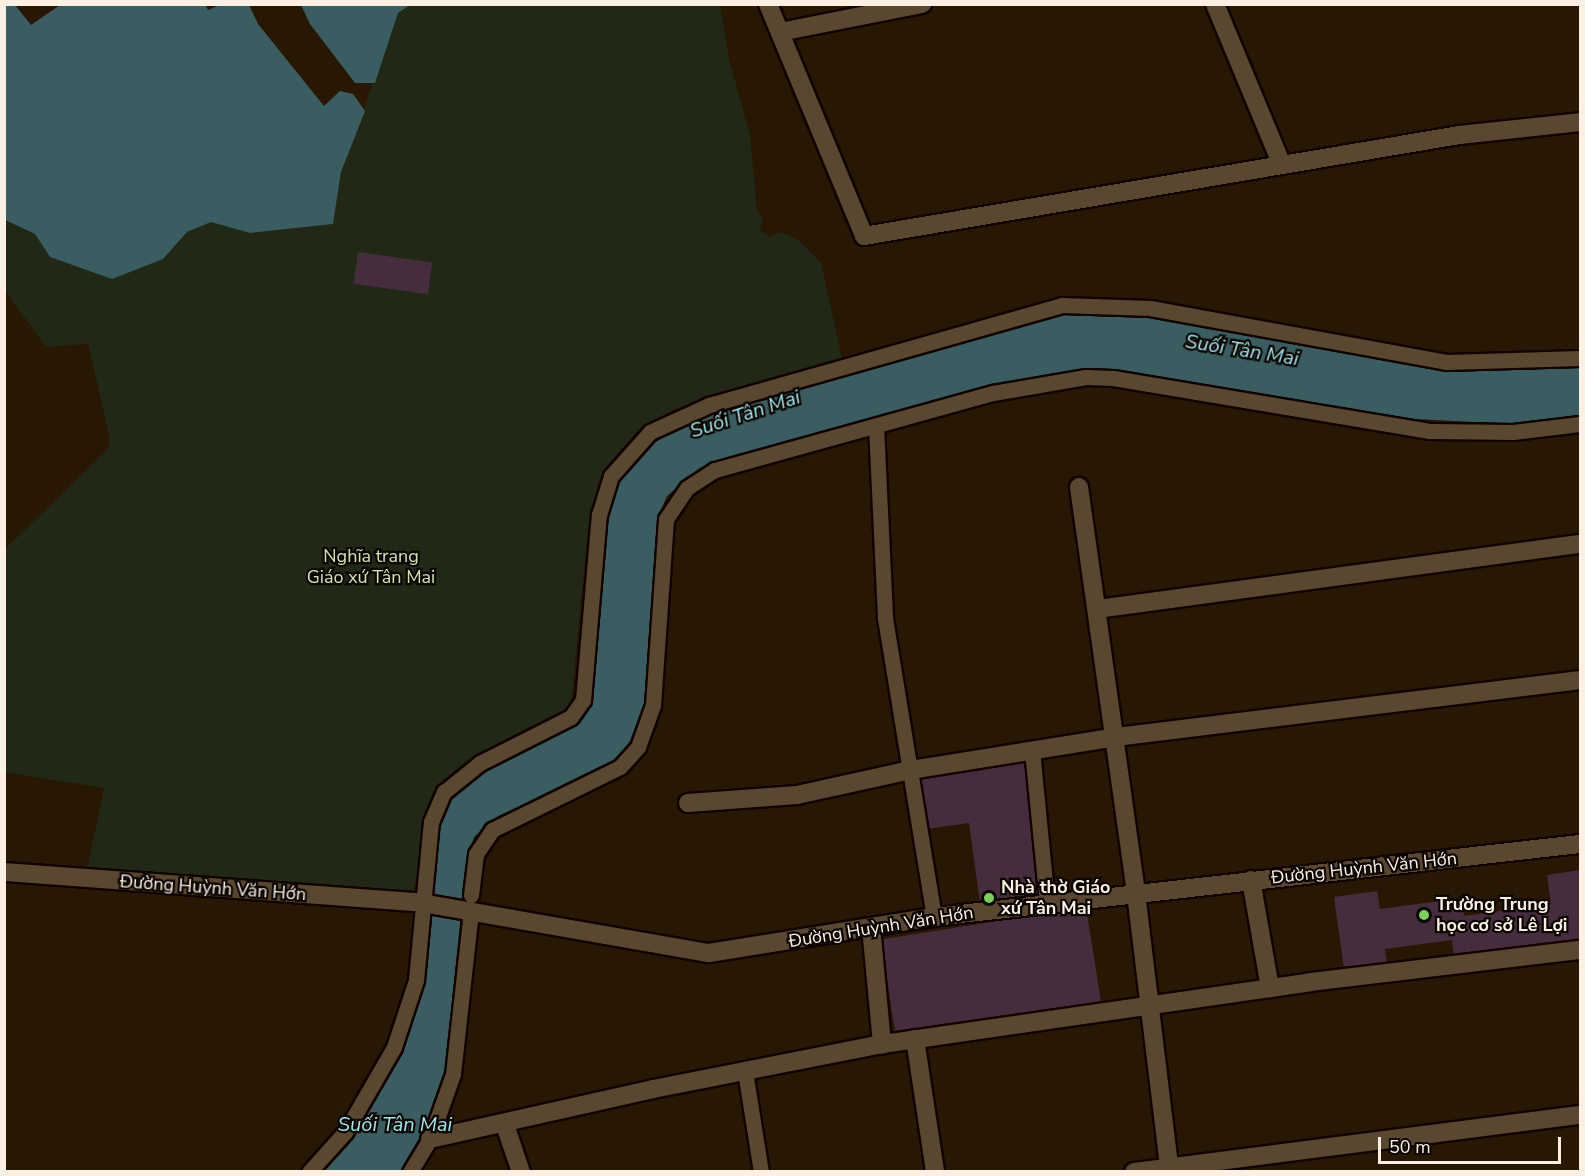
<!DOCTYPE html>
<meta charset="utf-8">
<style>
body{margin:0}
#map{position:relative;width:1585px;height:1176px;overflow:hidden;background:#281702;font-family:"Nunito Sans",sans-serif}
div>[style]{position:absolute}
.green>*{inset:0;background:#212816}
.water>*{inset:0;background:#395d60}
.building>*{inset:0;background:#462d3e;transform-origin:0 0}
.roads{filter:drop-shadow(2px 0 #100300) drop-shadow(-2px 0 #100300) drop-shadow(0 2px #100300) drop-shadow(0 -2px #100300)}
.lane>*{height:15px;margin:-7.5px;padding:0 7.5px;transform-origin:7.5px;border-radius:7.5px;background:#5a472f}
.street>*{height:18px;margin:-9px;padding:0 9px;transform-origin:9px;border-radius:9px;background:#5a472f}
.dots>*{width:16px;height:16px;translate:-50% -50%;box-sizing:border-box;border:3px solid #0b0501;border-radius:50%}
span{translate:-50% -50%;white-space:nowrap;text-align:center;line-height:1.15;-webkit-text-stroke:4.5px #0b0501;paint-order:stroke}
.park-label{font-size:18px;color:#d1e5b1}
.street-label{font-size:18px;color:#fcf0e2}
.poi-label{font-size:18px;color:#fcf0e2;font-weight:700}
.left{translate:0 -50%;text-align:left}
.water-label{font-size:20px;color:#9fe6ed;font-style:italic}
.frame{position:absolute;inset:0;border:6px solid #fcf0e2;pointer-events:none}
.scale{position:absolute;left:1378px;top:1137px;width:183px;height:27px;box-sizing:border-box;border:3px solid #fcf0e2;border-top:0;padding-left:8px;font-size:18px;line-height:21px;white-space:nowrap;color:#fcf0e2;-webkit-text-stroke:4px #0b0501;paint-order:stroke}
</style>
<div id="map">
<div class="green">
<i style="clip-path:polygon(410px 5px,720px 5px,729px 59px,750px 135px,757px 211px,763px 217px,760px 230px,769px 237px,781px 232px,797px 239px,821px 263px,842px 358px,677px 408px,640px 429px,617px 454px,601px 479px,588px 529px,571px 704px,561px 714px,477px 755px,442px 782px,424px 815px,414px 894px,87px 869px,104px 788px,5px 772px,5px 549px,108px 449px,110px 439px,88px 344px,46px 347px,5px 291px,4px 220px,35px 234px,50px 257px,163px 259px,187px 232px,211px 221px,250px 233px,333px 224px,341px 172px,398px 13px)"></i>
</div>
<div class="water">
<i style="clip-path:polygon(205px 4px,208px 10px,219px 5px,249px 5px,258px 24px,324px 106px,340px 91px,353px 94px,365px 111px,341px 172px,333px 224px,250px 233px,211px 222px,187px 232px,163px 259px,112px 279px,50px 257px,35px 234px,5px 220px,5px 5px,15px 5px,31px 25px,60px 5px)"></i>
<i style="clip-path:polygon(301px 5px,410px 5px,398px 13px,375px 83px,355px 83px,310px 24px)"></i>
<i style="clip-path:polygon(1091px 312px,1155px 318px,1450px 371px,1580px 367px,1580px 415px,1514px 424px,1396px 418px,1119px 370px,1088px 369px,993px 384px,700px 468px,667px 496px,659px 514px,644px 705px,629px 744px,615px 760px,563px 788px,500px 815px,474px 837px,466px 864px,445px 1072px,423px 1136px,400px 1171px,322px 1172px,353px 1137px,401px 1051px,425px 982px,439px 824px,451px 796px,484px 771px,567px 730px,587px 713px,591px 702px,609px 513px,619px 480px,639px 454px,677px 427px,721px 410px,1007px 329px,1063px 314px)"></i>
</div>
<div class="building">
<i style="left:358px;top:252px;width:75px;height:32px;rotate:8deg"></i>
<i style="clip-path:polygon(1028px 760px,1041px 895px,980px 903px,969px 823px,926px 829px,918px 777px)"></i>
<i style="clip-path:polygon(1580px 870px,1580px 941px,1454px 956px,1452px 940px,1385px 949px,1387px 964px,1344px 969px,1334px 897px,1377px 891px,1380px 909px,1462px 898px,1464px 916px,1551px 904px,1547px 875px)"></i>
<i style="left:1086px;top:907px;width:98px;height:208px;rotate:81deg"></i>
</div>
<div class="roads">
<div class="lane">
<i style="left:876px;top:426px;width:192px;rotate:87.3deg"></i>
<i style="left:885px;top:618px;width:303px;rotate:80.7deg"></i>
<i style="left:1032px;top:750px;width:154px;rotate:84.4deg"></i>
<i style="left:471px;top:895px;width:41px;rotate:-83deg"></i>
<i style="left:476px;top:854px;width:29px;rotate:-56deg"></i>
<i style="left:492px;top:830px;width:143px;rotate:-26.2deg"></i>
<i style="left:620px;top:767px;width:27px;rotate:-48deg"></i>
<i style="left:638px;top:747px;width:45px;rotate:-70.3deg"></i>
<i style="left:653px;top:705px;width:186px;rotate:-86deg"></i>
<i style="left:666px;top:519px;width:37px;rotate:-56deg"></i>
<i style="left:687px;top:488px;width:33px;rotate:-33deg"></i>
<i style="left:715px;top:470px;width:288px;rotate:-15.5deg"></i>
<i style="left:993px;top:393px;width:94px;rotate:-9.8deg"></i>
<i style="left:1086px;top:377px;width:27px;rotate:2deg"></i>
<i style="left:1113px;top:378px;width:321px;rotate:9.5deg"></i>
<i style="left:1430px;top:431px;width:83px;rotate:0.7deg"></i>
<i style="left:1513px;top:432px;width:67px;rotate:-6.8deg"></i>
<i style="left:745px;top:1071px;width:102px;rotate:81deg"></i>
<i style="left:309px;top:1172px;width:54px;rotate:-48deg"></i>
<i style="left:345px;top:1132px;width:98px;rotate:-60deg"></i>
<i style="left:394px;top:1047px;width:71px;rotate:-71.8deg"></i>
<i style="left:416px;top:980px;width:159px;rotate:-84.6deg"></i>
<i style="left:431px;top:822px;width:33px;rotate:-67deg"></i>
<i style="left:444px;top:792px;width:46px;rotate:-38.9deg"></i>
<i style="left:480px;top:763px;width:102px;rotate:-26.8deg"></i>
<i style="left:571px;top:717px;width:21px;rotate:-55deg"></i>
<i style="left:583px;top:700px;width:186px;rotate:-85.1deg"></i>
<i style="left:599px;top:515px;width:41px;rotate:-72.9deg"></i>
<i style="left:611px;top:476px;width:59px;rotate:-48.4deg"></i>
<i style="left:650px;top:432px;width:65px;rotate:-24.6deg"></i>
<i style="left:709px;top:405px;width:367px;rotate:-15.8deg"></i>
<i style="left:1062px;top:305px;width:88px;rotate:2deg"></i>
<i style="left:1150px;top:308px;width:301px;rotate:10.3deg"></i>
<i style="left:1446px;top:362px;width:134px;rotate:-1.7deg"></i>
<i style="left:410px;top:1172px;width:39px;rotate:-59deg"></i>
<i style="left:430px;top:1139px;width:69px;rotate:-70.5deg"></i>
<i style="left:453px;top:1074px;width:164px;rotate:-83.7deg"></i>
</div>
<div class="street">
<i style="left:768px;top:4px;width:251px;rotate:67.5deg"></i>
<i style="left:864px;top:236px;width:604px;rotate:-9.63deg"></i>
<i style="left:1459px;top:135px;width:122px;rotate:-6.1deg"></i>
<i style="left:1215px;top:4px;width:174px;rotate:67.4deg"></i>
<i style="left:780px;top:32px;width:145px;rotate:-11.2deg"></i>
<i style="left:1079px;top:487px;width:410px;rotate:82deg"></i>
<i style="left:1136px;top:893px;width:281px;rotate:83.1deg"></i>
<i style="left:1098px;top:609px;width:486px;rotate:-7.7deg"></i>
<i style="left:688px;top:803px;width:109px;rotate:-4.2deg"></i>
<i style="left:797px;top:795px;width:117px;rotate:-12.4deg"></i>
<i style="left:911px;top:770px;width:208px;rotate:-9.1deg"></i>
<i style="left:1116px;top:737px;width:467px;rotate:-7deg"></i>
<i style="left:4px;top:872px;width:419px;rotate:4.2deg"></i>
<i style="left:422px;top:903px;width:291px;rotate:9.9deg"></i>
<i style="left:709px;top:953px;width:228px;rotate:-9.1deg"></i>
<i style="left:934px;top:917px;width:650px;rotate:-6.45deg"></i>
<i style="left:1251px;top:880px;width:110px;rotate:80deg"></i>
<i style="left:871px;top:927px;width:118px;rotate:84.6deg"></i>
<i style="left:915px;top:1039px;width:134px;rotate:81.4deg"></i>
<i style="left:505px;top:1125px;width:50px;rotate:71.2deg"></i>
<i style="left:430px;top:1139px;width:229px;rotate:-12.6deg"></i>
<i style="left:653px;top:1089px;width:233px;rotate:-11.1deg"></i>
<i style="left:882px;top:1044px;width:432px;rotate:-8.2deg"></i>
<i style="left:1310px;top:982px;width:272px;rotate:-6.8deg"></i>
<i style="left:1134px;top:1172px;width:450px;rotate:-7.3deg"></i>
</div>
</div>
<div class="dots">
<i style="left:989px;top:898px;background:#7ad156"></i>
<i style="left:1424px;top:915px;background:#7ad156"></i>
</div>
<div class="park-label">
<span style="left:371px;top:567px">Nghĩa trang<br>Giáo xứ Tân Mai</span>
</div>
<div class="street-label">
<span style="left:1364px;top:868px;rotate:-6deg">Đường Huỳnh Văn Hớn</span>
<span style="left:213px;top:888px;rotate:4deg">Đường Huỳnh Văn Hớn</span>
<span style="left:881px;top:927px;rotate:-9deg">Đường Huỳnh Văn Hớn</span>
</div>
<div class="poi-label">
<span class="left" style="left:1001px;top:898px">Nhà thờ Giáo<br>xứ Tân Mai</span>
<span class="left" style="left:1436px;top:915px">Trường Trung<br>học cơ sở Lê Lợi</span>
</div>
<div class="water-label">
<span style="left:1242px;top:350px;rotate:9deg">Suối Tân Mai</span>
<span style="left:745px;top:414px;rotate:-18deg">Suối Tân Mai</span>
<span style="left:395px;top:1124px">Suối Tân Mai</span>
</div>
<div class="frame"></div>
<div class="scale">50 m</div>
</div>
